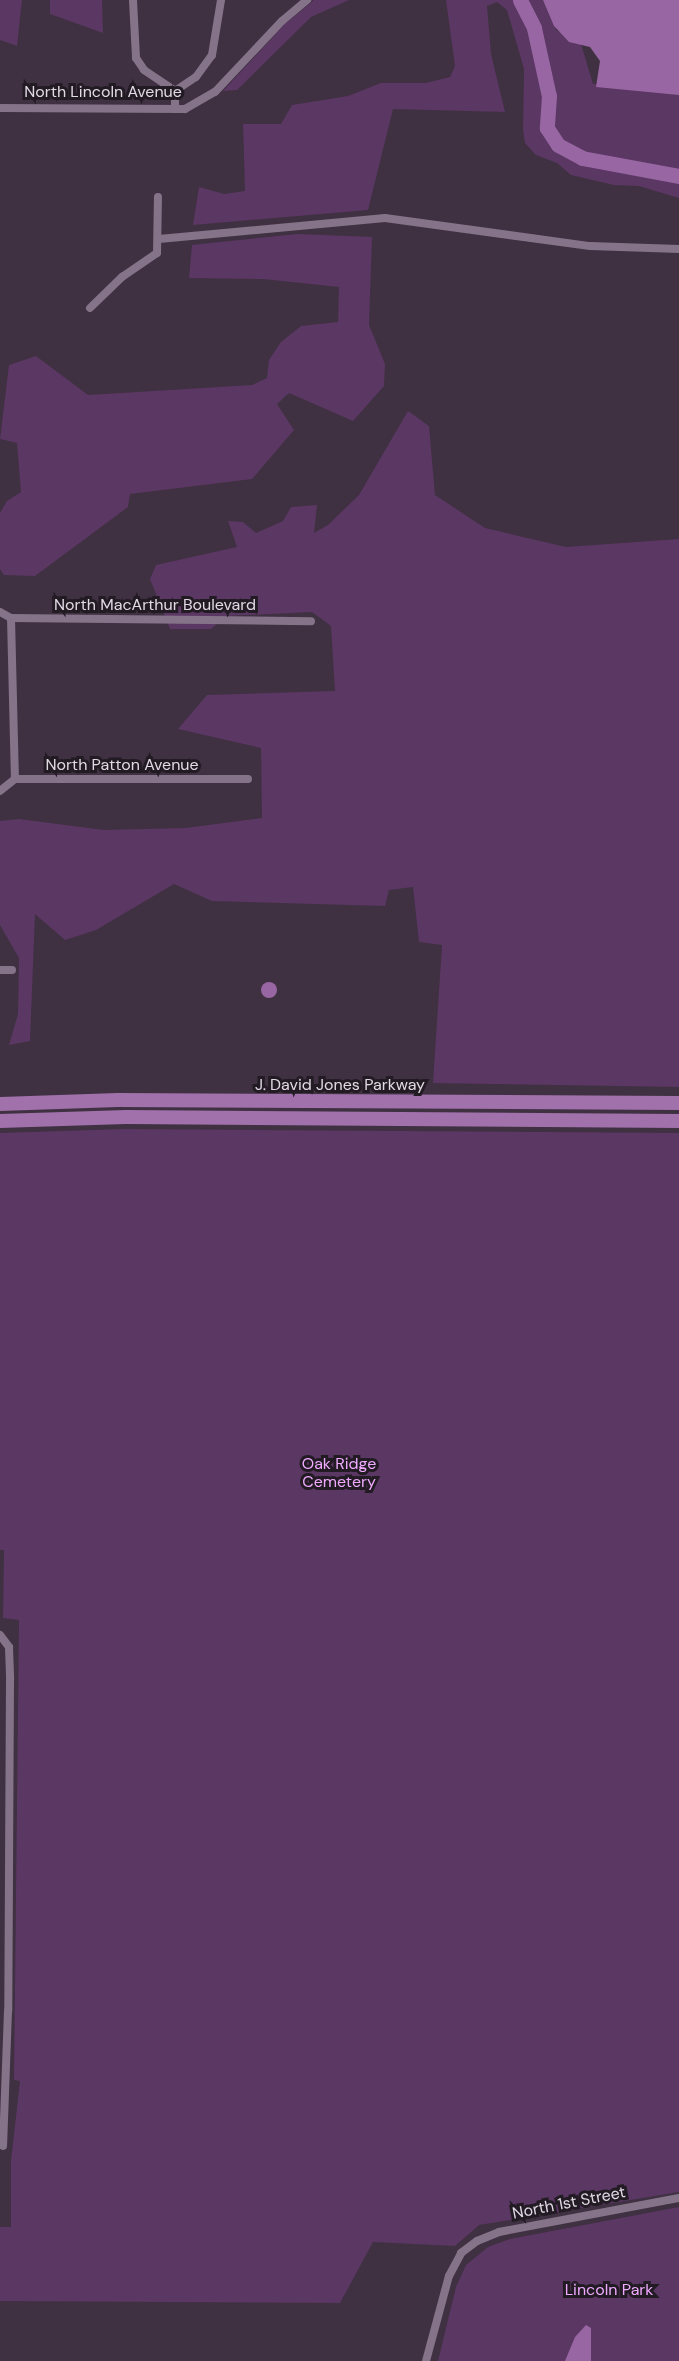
<!DOCTYPE html>
<style>
body{margin:0}
#map{position:relative;width:679px;height:2361px;overflow:hidden;background:#3f3042;font-family:"DM Sans",sans-serif}
div>[style]{position:absolute}
.green>*{inset:0;background:#5b3763}
.water>*{inset:0;background:#9867a3}
.round{border-radius:50%}
.river>*{height:15px;margin:-7.5px;padding:0 7.5px;transform-origin:7.5px;border-radius:7.5px;background:#9867a3}
.minor>*{height:8px;margin:-4px;padding:0 4px;transform-origin:4px;border-radius:4px;background:#857489}
.primary>*{height:14px;margin:-7px;padding:0 7px;transform-origin:7px;border-radius:7px;background:#a071ab}
span{translate:-50% -50%;white-space:nowrap;text-align:center;line-height:1.15;-webkit-text-stroke:6px #221b23;paint-order:stroke}
.street-label{font-size:16px;color:#e2d9e5}
.park-label{font-size:16px;color:#efaaff}
</style>
<div id="map">
<div class="green">
<i style="clip-path:polygon(0 0,22px 0,17px 46px,0 40px)"></i>
<i style="clip-path:polygon(50px 0,102px 0,103px 33px,50px 14px)"></i>
<i style="clip-path:polygon(314px 0,349px 0,311px 17px,237px 90px,223px 91px,285px 24px)"></i>
<i style="clip-path:polygon(446px 0,547px 0,556px 30px,581px 44px,593px 84px,679px 89px,679px 198px,639px 186px,614px 185px,571px 175px,557px 163px,536px 155px,525px 143px,523px 130px,524px 69px,507px 10px,497px 2px,487px 6px,491px 54px,505px 112px,393px 109px,368px 210px,193px 225px,199px 187px,224px 194px,245px 191px,243px 124px,281px 124px,292px 105px,348px 96px,381px 83px,426px 83px,450px 77px,455px 66px)"></i>
<i style="clip-path:polygon(297px 234px,372px 237px,369px 325px,385px 364px,384px 386px,353px 421px,289px 393px,277px 404px,294px 430px,252px 479px,130px 494px,128px 507px,35px 576px,4px 575px,0 569px,0 513px,7px 501px,21px 492px,17px 443px,0 439px,9px 365px,36px 356px,88px 395px,252px 385px,267px 378px,269px 360px,281px 342px,301px 326px,338px 322px,339px 287px,263px 279px,189px 278px,192px 245px)"></i>
<i style="clip-path:polygon(408px 411px,429px 426px,435px 495px,485px 528px,566px 547px,679px 539px,679px 1087px,433px 1083px,442px 945px,419px 942px,413px 887px,389px 890px,385px 906px,212px 901px,174px 884px,96px 930px,65px 940px,35px 914px,30px 1041px,9px 1045px,18px 1014px,19px 958px,0 925px,0 821px,19px 819px,104px 830px,186px 828px,262px 818px,261px 748px,178px 729px,207px 695px,335px 691px,331px 626px,312px 612px,226px 616px,211px 629px,170px 629px,150px 579px,156px 565px,237px 547px,228px 521px,243px 522px,256px 533px,283px 521px,291px 507px,317px 505px,314px 533px,328px 525px,359px 495px)"></i>
<i style="clip-path:polygon(125px 1129px,679px 1133px,679px 2192px,479px 2225px,455px 2246px,373px 2242px,340px 2303px,0 2301px,0 2227px,11px 2227px,11px 2161px,20px 2081px,14px 2080px,19px 1620px,3px 1618px,4px 1550px,0 1550px,0 1133px)"></i>
<i style="clip-path:polygon(679px 2207px,679px 2361px,438px 2361px,456px 2287px,466px 2265px,488px 2247px,510px 2239px)"></i>
</div>
<div class="water">
<i style="clip-path:polygon(543px 0,679px 0,679px 95px,596px 87px,600px 61px,590px 47px,569px 42px,554px 26px)"></i>
<i class="round" style="left:261px;top:982px;width:16px;height:16px"></i>
<i style="clip-path:polygon(586px 2325px,591px 2328px,591px 2361px,565px 2361px,575px 2337px)"></i>
</div>
<div class="river">
<i style="left:520px;top:0;width:31px;rotate:63deg"></i>
<i style="left:534px;top:28px;width:70px;rotate:77.6deg"></i>
<i style="left:549px;top:96px;width:32px;rotate:94deg"></i>
<i style="left:547px;top:128px;width:20px;rotate:57deg"></i>
<i style="left:558px;top:145px;width:27px;rotate:28deg"></i>
<i style="left:582px;top:158px;width:99px;rotate:10.5deg"></i>
</div>
<div class="minor">
<i style="left:133px;top:0;width:58px;rotate:87deg"></i>
<i style="left:136px;top:58px;width:14px;rotate:56deg"></i>
<i style="left:144px;top:70px;width:37px;rotate:34deg"></i>
<i style="left:0;top:108px;width:185px;rotate:0.3deg"></i>
<i style="left:185px;top:109px;width:34px;rotate:-30deg"></i>
<i style="left:215px;top:92px;width:98px;rotate:-46.7deg"></i>
<i style="left:282px;top:21px;width:33px;rotate:-40deg"></i>
<i style="left:175px;top:109px;width:18px;rotate:-90deg"></i>
<i style="left:175px;top:91px;width:25px;rotate:-34deg"></i>
<i style="left:196px;top:77px;width:27px;rotate:-54deg"></i>
<i style="left:212px;top:55px;width:56px;rotate:-80.7deg"></i>
<i style="left:159px;top:239px;width:227px;rotate:-5.3deg"></i>
<i style="left:385px;top:218px;width:207px;rotate:7.8deg"></i>
<i style="left:590px;top:246px;width:89px;rotate:1.9deg"></i>
<i style="left:90px;top:308px;width:45px;rotate:-44.1deg"></i>
<i style="left:122px;top:277px;width:42px;rotate:-34.4deg"></i>
<i style="left:157px;top:253px;width:56px;rotate:-89deg"></i>
<i style="left:0;top:612px;width:13px;rotate:29deg"></i>
<i style="left:11px;top:618px;width:300px;rotate:0.6deg"></i>
<i style="left:11px;top:618px;width:161px;rotate:88.6deg"></i>
<i style="left:0;top:791px;width:19px;rotate:-39deg"></i>
<i style="left:15px;top:779px;width:233px"></i>
<i style="left:0;top:970px;width:12px"></i>
<i style="left:0;top:1635px;width:15px;rotate:53deg"></i>
<i style="left:9px;top:1647px;width:33px;rotate:88deg"></i>
<i style="left:10px;top:1680px;width:331px;rotate:90.3deg"></i>
<i style="left:8px;top:2011px;width:135px;rotate:92.1deg"></i>
<i style="left:426px;top:2361px;width:88px;rotate:-74.9deg"></i>
<i style="left:449px;top:2276px;width:26px;rotate:-62deg"></i>
<i style="left:461px;top:2253px;width:20px;rotate:-37deg"></i>
<i style="left:477px;top:2241px;width:24px;rotate:-22deg"></i>
<i style="left:499px;top:2232px;width:183px;rotate:-10.7deg"></i>
</div>
<div class="primary">
<i style="left:0;top:1104px;width:118px;rotate:-1.9deg"></i>
<i style="left:118px;top:1100px;width:561px;rotate:0.31deg"></i>
<i style="left:0;top:1121px;width:126px;rotate:-1.8deg"></i>
<i style="left:126px;top:1117px;width:553px;rotate:0.41deg"></i>
</div>
<div class="street-label">
<span style="left:103px;top:92px">North Lincoln Avenue</span>
<span style="left:155px;top:605px">North MacArthur Boulevard</span>
<span style="left:122px;top:765px">North Patton Avenue</span>
<span style="left:340px;top:1085px">J. David Jones Parkway</span>
<span style="left:569px;top:2203px;rotate:-11deg">North 1st Street</span>
</div>
<div class="park-label">
<span style="left:339px;top:1473px">Oak Ridge<br>Cemetery</span>
<span style="left:609px;top:2290px">Lincoln Park</span>
</div>
</div>
